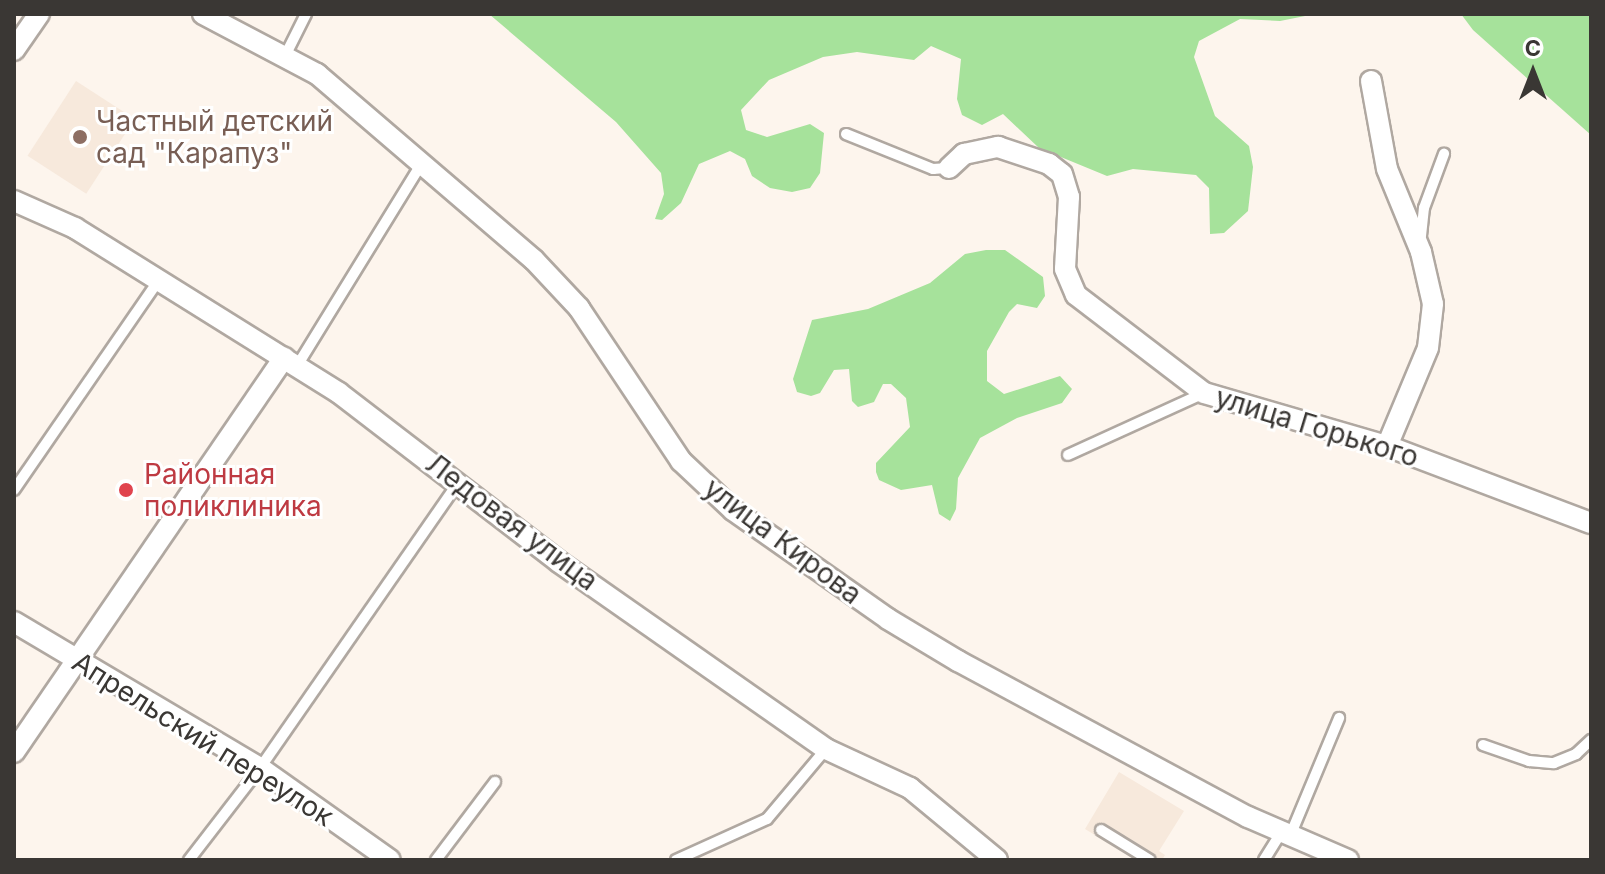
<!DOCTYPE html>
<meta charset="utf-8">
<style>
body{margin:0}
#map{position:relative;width:1605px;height:874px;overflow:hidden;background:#fdf5ed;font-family:Inter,sans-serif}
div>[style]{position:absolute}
.built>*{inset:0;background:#f7e9dc;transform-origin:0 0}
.green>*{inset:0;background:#a6e29b}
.roads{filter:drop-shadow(2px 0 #b0a8a1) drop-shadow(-2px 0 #b0a8a1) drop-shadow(0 2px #b0a8a1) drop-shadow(0 -2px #b0a8a1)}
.service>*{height:10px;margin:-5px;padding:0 5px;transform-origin:5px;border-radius:5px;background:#fff}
.minor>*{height:20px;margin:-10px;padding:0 10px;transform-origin:10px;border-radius:10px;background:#fff}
.dots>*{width:22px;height:22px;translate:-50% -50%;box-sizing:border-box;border:4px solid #fff;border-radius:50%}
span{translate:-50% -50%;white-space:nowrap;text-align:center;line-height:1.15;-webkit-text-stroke:6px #fff;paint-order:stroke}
.education-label{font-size:28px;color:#785e54}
.left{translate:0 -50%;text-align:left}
.street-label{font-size:28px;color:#3a3734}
.health-label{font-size:28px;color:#be3a42}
.frame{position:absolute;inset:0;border:16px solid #3a3734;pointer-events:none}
.north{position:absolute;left:1493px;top:32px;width:80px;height:80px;-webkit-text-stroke:6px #fff;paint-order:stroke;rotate:0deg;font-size:22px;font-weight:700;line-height:32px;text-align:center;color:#3a3734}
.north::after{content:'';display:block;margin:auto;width:28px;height:36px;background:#3a3734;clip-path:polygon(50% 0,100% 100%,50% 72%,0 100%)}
</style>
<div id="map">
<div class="built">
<i style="left:76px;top:81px;width:70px;height:89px;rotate:33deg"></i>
<i style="clip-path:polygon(1119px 772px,1184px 811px,1159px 851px,1165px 855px,1162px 860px,1136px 860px,1085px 829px)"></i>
</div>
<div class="green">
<i style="clip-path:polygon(489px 14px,1315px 14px,1280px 21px,1240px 19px,1199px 41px,1194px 57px,1215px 116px,1249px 146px,1253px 167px,1248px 211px,1224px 233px,1210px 234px,1209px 188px,1196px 175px,1133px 169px,1107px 176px,1039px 148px,1003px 114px,982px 125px,962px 115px,957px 99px,961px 59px,931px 46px,914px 60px,857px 52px,823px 57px,769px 80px,741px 110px,746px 130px,767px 137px,810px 124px,824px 133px,820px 173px,810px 188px,792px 192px,770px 188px,752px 176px,745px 159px,730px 151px,699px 164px,681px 203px,662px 220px,655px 219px,664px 194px,661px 173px,616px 122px)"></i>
<i style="clip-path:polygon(1461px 14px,1591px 14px,1591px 135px,1473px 30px)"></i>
<i style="clip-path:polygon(986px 250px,1005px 250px,1043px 277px,1045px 296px,1037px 308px,1017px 304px,1009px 312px,987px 351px,987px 381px,1004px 394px,1060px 376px,1072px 389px,1062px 403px,1017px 418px,980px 438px,958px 478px,956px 509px,950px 521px,939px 514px,932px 485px,901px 490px,879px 480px,876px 472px,876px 463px,910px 427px,906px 398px,891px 384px,883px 384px,874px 402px,858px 407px,852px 401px,849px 369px,834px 370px,820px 393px,811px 396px,797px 392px,793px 379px,812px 320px,868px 309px,930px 283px,965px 254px)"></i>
</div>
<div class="roads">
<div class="service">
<i style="left:286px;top:54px;width:45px;rotate:-63.4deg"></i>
<i style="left:846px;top:134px;width:94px;rotate:21.9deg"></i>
<i style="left:933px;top:169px;width:16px;rotate:-4deg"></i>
<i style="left:1421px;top:236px;width:28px;rotate:-84deg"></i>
<i style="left:1424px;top:208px;width:58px;rotate:-69.7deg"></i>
<i style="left:297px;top:366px;width:238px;rotate:-58.4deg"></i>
<i style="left:1068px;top:455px;width:149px;rotate:-24.5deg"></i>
<i style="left:14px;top:490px;width:255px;rotate:-55.4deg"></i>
<i style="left:1483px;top:745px;width:49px;rotate:19.2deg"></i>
<i style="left:1529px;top:761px;width:25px;rotate:5deg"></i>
<i style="left:1554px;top:763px;width:24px;rotate:-22deg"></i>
<i style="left:1576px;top:754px;width:21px;rotate:-43deg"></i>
<i style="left:1101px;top:830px;width:57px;rotate:31.5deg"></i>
<i style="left:1290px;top:836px;width:128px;rotate:-67.4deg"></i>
<i style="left:189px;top:860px;width:116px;rotate:-52.3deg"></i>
<i style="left:260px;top:768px;width:347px;rotate:-55.2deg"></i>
<i style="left:436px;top:860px;width:98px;rotate:-52.9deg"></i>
<i style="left:676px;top:860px;width:100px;rotate:-24.3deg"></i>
<i style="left:767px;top:819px;width:92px;rotate:-49.9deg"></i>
<i style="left:1264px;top:860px;width:31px;rotate:-58deg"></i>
</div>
<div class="minor">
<i style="left:203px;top:14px;width:129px;rotate:27.8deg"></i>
<i style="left:317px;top:74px;width:286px;rotate:40.6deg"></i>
<i style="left:534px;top:260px;width:66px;rotate:46.8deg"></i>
<i style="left:579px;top:308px;width:184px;rotate:56.3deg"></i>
<i style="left:681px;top:461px;width:71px;rotate:43.3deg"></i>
<i style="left:733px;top:510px;width:189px;rotate:35.1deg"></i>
<i style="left:888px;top:619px;width:82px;rotate:31deg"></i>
<i style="left:958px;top:661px;width:329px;rotate:28.3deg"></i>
<i style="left:1248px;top:817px;width:109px;rotate:23.3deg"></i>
<i style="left:14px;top:50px;width:44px;rotate:-55.2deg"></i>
<i style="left:1371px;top:81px;width:89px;rotate:79.7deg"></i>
<i style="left:1387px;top:169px;width:90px;rotate:67.7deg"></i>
<i style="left:1421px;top:252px;width:53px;rotate:77deg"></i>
<i style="left:1433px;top:304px;width:44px;rotate:96.5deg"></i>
<i style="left:1428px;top:348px;width:106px;rotate:112.7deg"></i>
<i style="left:949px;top:168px;width:21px;rotate:-43deg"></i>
<i style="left:964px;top:154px;width:35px;rotate:-12deg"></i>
<i style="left:998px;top:147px;width:54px;rotate:18.4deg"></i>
<i style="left:1049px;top:164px;width:16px;rotate:38deg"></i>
<i style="left:1062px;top:174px;width:24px;rotate:73deg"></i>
<i style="left:1069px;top:197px;width:72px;rotate:93.2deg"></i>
<i style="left:1065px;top:269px;width:28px;rotate:67deg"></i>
<i style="left:1076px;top:295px;width:161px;rotate:37.4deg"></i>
<i style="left:1204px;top:393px;width:191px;rotate:16.2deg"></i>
<i style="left:1387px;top:446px;width:218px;rotate:20.7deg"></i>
<i style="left:14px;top:201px;width:67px;rotate:23.9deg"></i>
<i style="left:75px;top:228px;width:311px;rotate:32deg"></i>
<i style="left:339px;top:393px;width:277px;rotate:37.5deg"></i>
<i style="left:559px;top:562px;width:326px;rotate:35deg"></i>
<i style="left:826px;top:749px;width:93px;rotate:24.9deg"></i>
<i style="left:910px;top:788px;width:113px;rotate:39.6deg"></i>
<i style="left:14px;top:622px;width:286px;rotate:30.7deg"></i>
<i style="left:260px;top:768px;width:159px;rotate:35.3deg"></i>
<i style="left:14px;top:752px;width:478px;rotate:-55.6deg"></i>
</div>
</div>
<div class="dots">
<i style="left:80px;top:137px;background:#8d6e63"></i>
<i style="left:126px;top:490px;background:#e0444e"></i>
</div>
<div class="education-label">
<span class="left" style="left:96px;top:137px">Частный детский<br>сад "Карапуз"</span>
</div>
<div class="street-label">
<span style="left:1317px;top:427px;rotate:17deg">улица Горького</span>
<span style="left:512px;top:522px;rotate:37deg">Ледовая улица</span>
<span style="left:783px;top:541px;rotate:37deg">улица Кирова</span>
<span style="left:203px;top:739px;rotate:32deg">Апрельский переулок</span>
</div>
<div class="health-label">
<span class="left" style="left:144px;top:490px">Районная<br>поликлиника</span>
</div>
<div class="frame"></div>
<div class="north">С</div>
</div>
